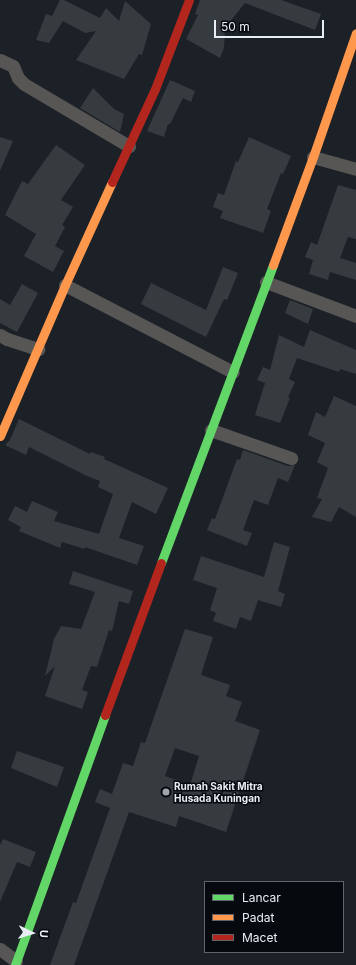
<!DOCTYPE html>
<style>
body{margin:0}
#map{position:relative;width:356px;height:965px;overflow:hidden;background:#1c2127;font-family:Inter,sans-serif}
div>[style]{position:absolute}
.building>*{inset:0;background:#363b40}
.street>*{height:13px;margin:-6.5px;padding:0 6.5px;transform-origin:6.5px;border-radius:6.5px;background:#575655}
.fast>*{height:9px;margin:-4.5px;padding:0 4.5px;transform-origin:4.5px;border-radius:4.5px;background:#63d668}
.slow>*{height:9px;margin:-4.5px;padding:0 4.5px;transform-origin:4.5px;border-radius:4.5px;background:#ff974d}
.jam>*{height:9px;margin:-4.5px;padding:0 4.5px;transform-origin:4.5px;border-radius:4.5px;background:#b3261e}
.dots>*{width:11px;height:11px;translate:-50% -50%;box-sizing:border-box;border:2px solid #060a0f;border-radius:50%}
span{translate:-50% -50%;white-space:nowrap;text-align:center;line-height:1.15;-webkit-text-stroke:3px #060a0f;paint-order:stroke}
.poi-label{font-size:10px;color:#e8eef6;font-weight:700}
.left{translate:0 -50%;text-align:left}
.legend{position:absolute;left:204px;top:881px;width:140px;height:72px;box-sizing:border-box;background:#060a0f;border:1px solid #60656b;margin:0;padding:5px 7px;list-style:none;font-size:12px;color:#e8eef6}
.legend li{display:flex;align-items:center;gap:8px;height:20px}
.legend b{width:20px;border:1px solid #60656b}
.north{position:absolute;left:12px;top:913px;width:40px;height:40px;-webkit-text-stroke:3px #060a0f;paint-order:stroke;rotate:94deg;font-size:11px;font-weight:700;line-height:16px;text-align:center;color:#e8eef6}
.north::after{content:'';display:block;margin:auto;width:14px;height:18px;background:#e8eef6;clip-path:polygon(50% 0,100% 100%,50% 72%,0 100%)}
.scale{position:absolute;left:214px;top:20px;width:110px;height:18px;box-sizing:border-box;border:2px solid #e8eef6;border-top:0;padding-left:5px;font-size:12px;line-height:14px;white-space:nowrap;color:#e8eef6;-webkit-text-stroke:3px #060a0f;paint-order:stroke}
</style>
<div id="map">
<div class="building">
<i style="clip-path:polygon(60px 0,64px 0,100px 18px,106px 8px,119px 21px,125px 1px,151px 24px,142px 55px,139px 54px,124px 79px,76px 60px,96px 31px,85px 33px,63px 21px,49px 43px,36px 40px,46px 14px,52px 16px)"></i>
<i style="clip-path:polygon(200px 0,281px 0,321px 14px,315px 30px,245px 3px,224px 29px,225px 29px,224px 48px,220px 58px,186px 39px,198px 15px,195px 14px)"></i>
<i style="clip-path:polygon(170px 80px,195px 91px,191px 102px,183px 98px,170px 124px,168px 124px,164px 137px,147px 131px)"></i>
<i style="clip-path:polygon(93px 88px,114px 109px,124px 114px,120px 132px,80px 108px)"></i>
<i style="clip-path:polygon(0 137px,13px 141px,0 171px)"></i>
<i style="clip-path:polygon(249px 137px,291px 156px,283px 174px,281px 173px,267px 209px,271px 211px,263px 233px,220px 218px,223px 211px,213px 207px,218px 193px,224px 195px,236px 161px,238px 162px)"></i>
<i style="clip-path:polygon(56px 145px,85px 165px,61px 200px,73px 207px,62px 225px,65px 227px,55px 246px,64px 251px,53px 272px,24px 256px,36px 234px,5px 215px,22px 181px,28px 184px)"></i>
<i style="clip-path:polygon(338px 185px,356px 190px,356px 239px,348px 237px,340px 258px,356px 263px,356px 280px,330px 272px,328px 280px,309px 274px,313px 260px,305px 257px,311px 242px,317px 245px)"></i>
<i style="clip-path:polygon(223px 267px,238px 273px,227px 300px,224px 299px,206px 337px,141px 304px,151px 283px,206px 310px)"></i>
<i style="clip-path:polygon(22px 284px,38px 293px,17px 332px,0 323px,0 299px,10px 305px)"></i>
<i style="clip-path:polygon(290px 300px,313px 309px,308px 324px,285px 313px)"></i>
<i style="clip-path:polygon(310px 330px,356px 350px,356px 374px,340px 369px,339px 372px,297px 358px,289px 379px,295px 382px,288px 397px,290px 398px,280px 423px,255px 415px,265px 383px,257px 380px,263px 367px,270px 370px,279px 335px,304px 347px)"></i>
<i style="clip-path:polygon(334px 396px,356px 406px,356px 517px,339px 507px,331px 522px,312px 517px,322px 499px,317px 498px,328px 468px,317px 462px,325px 443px,308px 435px,316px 412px,325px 417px)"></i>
<i style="clip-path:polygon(19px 419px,90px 454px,91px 452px,105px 457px,104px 459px,168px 488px,156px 514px,132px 502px,119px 538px,144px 546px,137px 565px,85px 547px,85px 549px,62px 542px,60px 548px,19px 531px,21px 527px,8px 520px,15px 506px,27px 512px,32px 501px,58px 512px,54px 521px,99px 534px,113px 494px,98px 487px,100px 481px,87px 476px,29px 447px,26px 455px,5px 445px,10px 440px)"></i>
<i style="clip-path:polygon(243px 450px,288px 466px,295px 465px,288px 482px,278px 478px,268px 505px,254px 500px,243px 530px,252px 533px,247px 546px,207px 530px,212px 518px,215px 519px,237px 459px,240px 460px)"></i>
<i style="clip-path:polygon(274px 542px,290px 547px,278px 591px,285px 594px,281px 607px,258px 600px,251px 621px,240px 617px,236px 629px,213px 621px,216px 613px,210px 610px,217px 588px,193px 580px,201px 556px,264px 577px)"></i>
<i style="clip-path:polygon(73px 571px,133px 591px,129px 604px,119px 601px,112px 631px,109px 630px,97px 667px,91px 666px,82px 690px,88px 692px,82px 709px,45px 696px,55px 666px,45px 676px,54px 639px,61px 626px,81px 629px,95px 592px,69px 584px)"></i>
<i style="clip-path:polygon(evenodd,185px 629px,213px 637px,201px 675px,230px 685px,226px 696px,242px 702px,235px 721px,260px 730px,226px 832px,179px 816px,176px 827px,129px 812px,74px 965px,50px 965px,73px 902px,76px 903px,110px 808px,95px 802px,100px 789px,112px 794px,123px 763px,133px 766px,141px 742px,145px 743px,185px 629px,175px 748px,199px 756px,190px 785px,165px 776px,175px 748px)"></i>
<i style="clip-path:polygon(17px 751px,64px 767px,57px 787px,11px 768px)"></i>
<i style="clip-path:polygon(3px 839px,36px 852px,30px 867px,17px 862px,0 902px,0 845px)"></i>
</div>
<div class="street">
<i style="left:0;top:60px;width:14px;rotate:25deg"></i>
<i style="left:13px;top:66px;width:13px;rotate:67deg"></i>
<i style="left:18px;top:78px;width:8px;rotate:45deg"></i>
<i style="left:24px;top:84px;width:122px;rotate:30.6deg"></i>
<i style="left:313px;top:157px;width:45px;rotate:15.6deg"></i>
<i style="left:266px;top:282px;width:96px;rotate:20.7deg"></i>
<i style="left:65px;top:285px;width:189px;rotate:27.4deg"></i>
<i style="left:0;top:335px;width:8px;rotate:30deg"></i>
<i style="left:7px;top:339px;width:33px;rotate:18deg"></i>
<i style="left:211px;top:430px;width:85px;rotate:19.3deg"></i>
<i style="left:0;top:949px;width:20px;rotate:37deg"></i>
</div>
<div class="fast">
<i style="left:161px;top:563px;width:318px;rotate:-69.4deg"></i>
<i style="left:15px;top:965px;width:266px;rotate:-70.2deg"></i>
</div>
<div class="slow">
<i style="left:273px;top:265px;width:115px;rotate:-69.7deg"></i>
<i style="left:313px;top:157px;width:131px;rotate:-70.9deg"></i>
<i style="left:0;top:436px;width:164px;rotate:-66.7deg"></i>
<i style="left:65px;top:285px;width:113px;rotate:-65.5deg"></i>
</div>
<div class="jam">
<i style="left:112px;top:182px;width:102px;rotate:-65.2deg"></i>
<i style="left:155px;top:89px;width:95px;rotate:-69.1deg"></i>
<i style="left:105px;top:715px;width:162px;rotate:-69.8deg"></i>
</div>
<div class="dots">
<i style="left:166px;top:792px;background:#a1a6ae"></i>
</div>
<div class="poi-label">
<span class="left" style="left:174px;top:792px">Rumah Sakit Mitra<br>Husada Kuningan</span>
</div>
<ul class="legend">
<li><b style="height:5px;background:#63d668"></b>Lancar</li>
<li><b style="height:5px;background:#ff974d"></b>Padat</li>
<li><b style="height:5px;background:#b3261e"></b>Macet</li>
</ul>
<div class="north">U</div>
<div class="scale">50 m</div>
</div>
